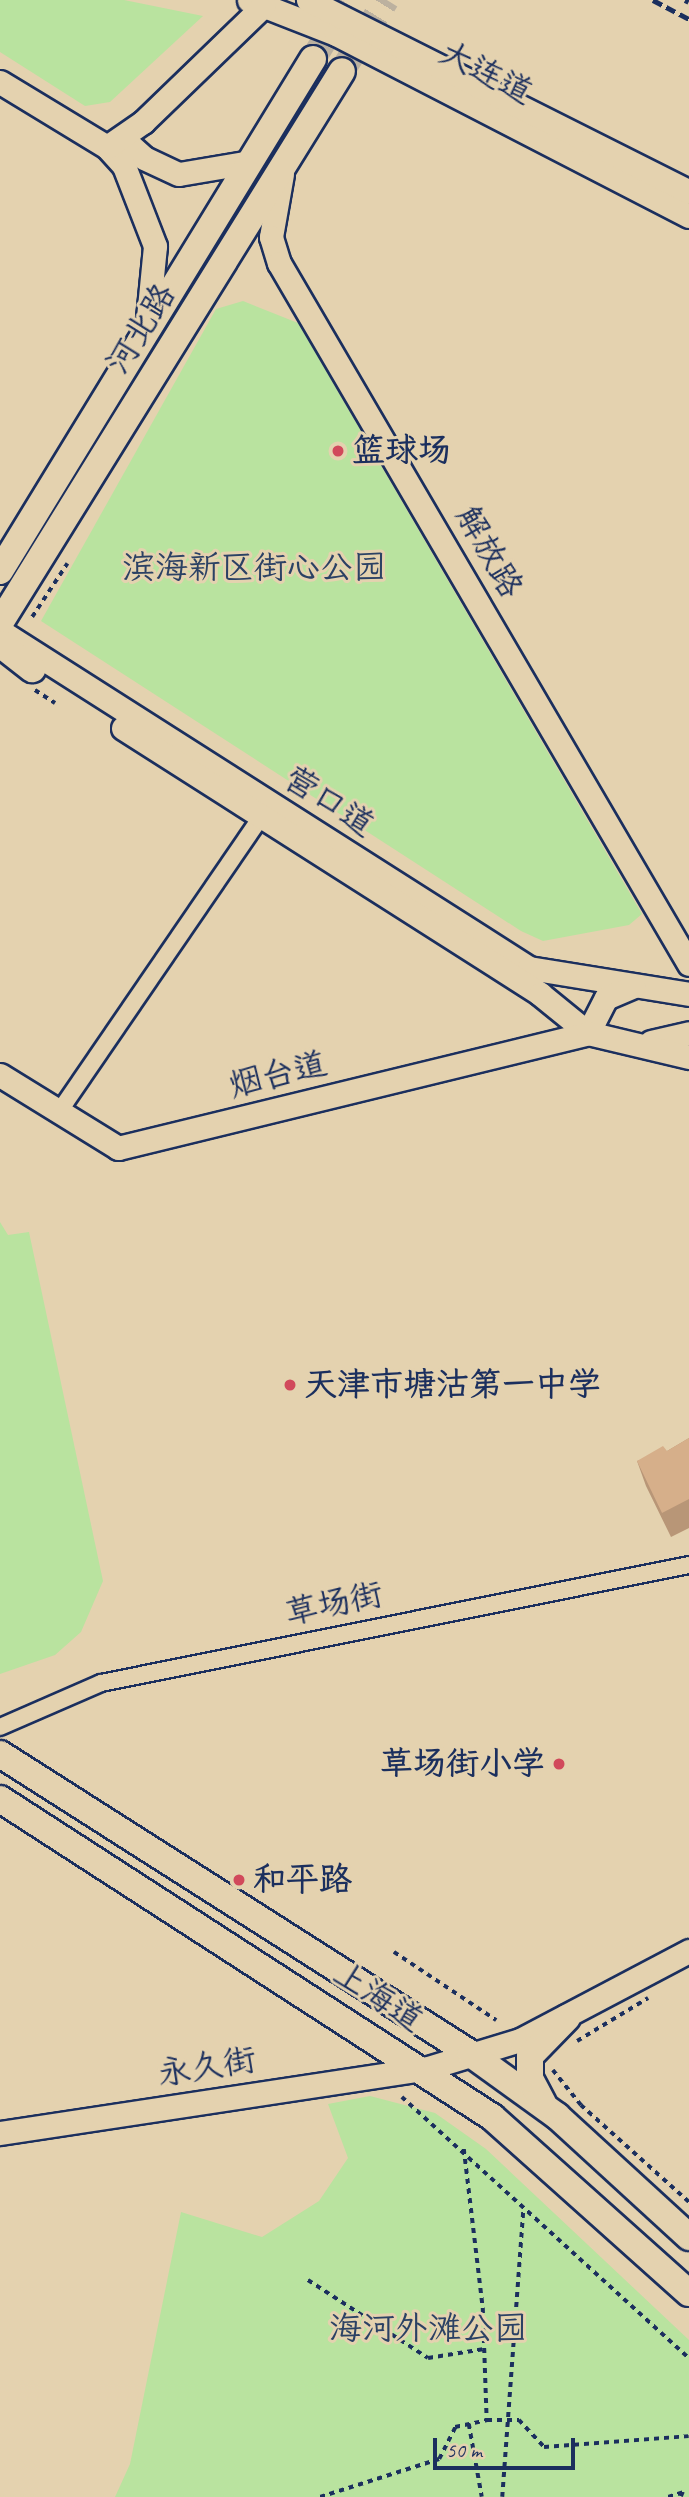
<!DOCTYPE html>
<meta charset="utf-8">
<style>
body{margin:0}
#map{position:relative;width:689px;height:2497px;overflow:hidden;background:#e4d2af;font-family:Caveat,"LXGW WenKai TC",sans-serif}
div>[style]{position:absolute}
.green>*{inset:0;background:#b9e39f}
.primary-tunnel>*{height:26px;margin-top:-13px;transform-origin:0;background:repeating-linear-gradient(90deg,#bcb19f 0 26px,transparent 0 39px)}
.path>*{height:3.5px;margin-top:-1.75px;transform-origin:0;background:repeating-linear-gradient(90deg,#1b2f5e 0 5px,transparent 0 10px)}
.roads{filter:drop-shadow(2px 0 #1b2f5e) drop-shadow(-2px 0 #1b2f5e) drop-shadow(0 2px #1b2f5e) drop-shadow(0 -2px #1b2f5e)}
.street>*{height:16px;margin:-8px;padding:0 8px;transform-origin:8px;border-radius:8px;background:#e4d2af}
.secondary>*{height:23px;margin:-11.5px;padding:0 11.5px;transform-origin:11.5px;border-radius:11.5px;background:#e4d2af}
.primary>*{height:26px;margin:-13px;padding:0 13px;transform-origin:13px;border-radius:13px;background:#e4d2af}
.rail>*{height:5px;margin-top:-2.5px;transform-origin:0;background:repeating-linear-gradient(90deg,#1b2f5e 0 10px,transparent 0 15px)}
.wall>*{inset:0;background:#b89677}
.building>*{inset:0;background:#d6af8a}
.dots>*{width:19px;height:19px;translate:-50% -50%;box-sizing:border-box;border:4px solid #e4d2af;border-radius:50%}
span{translate:-50% -50%;white-space:nowrap;text-align:center;line-height:1.15;-webkit-text-stroke:6px #e4d2af;paint-order:stroke}
.street-label{font-size:33px;color:#1b2f5e}
.poi-label{font-size:33px;color:#1b2f5e;font-weight:700}
.left{translate:0 -50%;text-align:left}
.right{translate:-100% -50%;text-align:right}
.park-label{font-size:33px;color:#2b4164}
.scale{position:absolute;left:433px;top:2438px;width:142px;height:32px;box-sizing:border-box;border:4px solid #1b2f5e;border-top:0;padding-left:9px;font-size:21px;line-height:24px;white-space:nowrap;color:#1b2f5e;-webkit-text-stroke:5px #e4d2af;paint-order:stroke}
</style>
<div id="map">
<div class="green">
<i style="clip-path:polygon(0 0,124px 0,203px 16px,110px 102px,85px 106px,0 52px)"></i>
<i style="clip-path:polygon(243px 301px,298px 323px,642px 914px,629px 925px,543px 941px,521px 931px,41px 621px,216px 309px)"></i>
<i style="clip-path:polygon(0 1222px,8px 1235px,29px 1232px,103px 1581px,81px 1632px,55px 1655px,0 1674px)"></i>
<i style="clip-path:polygon(370px 2096px,435px 2113px,486px 2149px,689px 2340px,689px 2497px,115px 2497px,130px 2464px,181px 2212px,262px 2237px,319px 2201px,348px 2158px,328px 2104px)"></i>
</div>
<div class="primary-tunnel">
<i style="left:313px;top:59px;width:69px;rotate:-58.6deg"></i>
<i style="left:342px;top:71px;width:84px;rotate:-58.2deg"></i>
</div>
<div class="path">
<i style="left:32px;top:617px;width:64px;rotate:-56.6deg"></i>
<i style="left:35px;top:690px;width:24px;rotate:33deg"></i>
<i style="left:394px;top:1952px;width:123px;rotate:33.7deg"></i>
<i style="left:577px;top:2041px;width:83px;rotate:-31.2deg"></i>
<i style="left:553px;top:2070px;width:45px;rotate:51.3deg"></i>
<i style="left:581px;top:2105px;width:145px;rotate:41.9deg"></i>
<i style="left:402px;top:2097px;width:388px;rotate:42.3deg"></i>
<i style="left:464px;top:2149px;width:160px;rotate:83.2deg"></i>
<i style="left:483px;top:2308px;width:112px;rotate:88deg"></i>
<i style="left:308px;top:2280px;width:143px;rotate:33deg"></i>
<i style="left:428px;top:2358px;width:57px;rotate:-9.1deg"></i>
<i style="left:469px;top:2424px;width:74px;rotate:79.9deg"></i>
<i style="left:320px;top:2497px;width:125px;rotate:-17.7deg"></i>
<i style="left:439px;top:2459px;width:36px;rotate:-63deg"></i>
<i style="left:455px;top:2427px;width:33px;rotate:-12deg"></i>
<i style="left:487px;top:2420px;width:32px"></i>
<i style="left:519px;top:2420px;width:37px;rotate:47deg"></i>
<i style="left:544px;top:2447px;width:145px;rotate:-4.3deg"></i>
<i style="left:502px;top:2497px;width:289px;rotate:-85.8deg"></i>
<i style="left:668px;top:2497px;width:16px;rotate:-18deg"></i>
<i style="left:683px;top:2492px;width:5px;rotate:112deg"></i>
</div>
<div class="roads">
<div class="street">
<i style="left:59px;top:1112px;width:368px;rotate:-55.6deg"></i>
<i style="left:0;top:1727px;width:110px;rotate:-23.5deg"></i>
<i style="left:101px;top:1683px;width:600px;rotate:-11.35deg"></i>
</div>
<div class="secondary">
<i style="left:249px;top:0;width:93px;rotate:21.3deg"></i>
<i style="left:336px;top:34px;width:397px;rotate:27.3deg"></i>
<i style="left:308px;top:0;width:427px;rotate:26.7deg"></i>
<i style="left:0;top:82px;width:125px;rotate:31.3deg"></i>
<i style="left:107px;top:147px;width:25px;rotate:48deg"></i>
<i style="left:124px;top:166px;width:86px;rotate:68.8deg"></i>
<i style="left:155px;top:246px;width:81px;rotate:95.6deg"></i>
<i style="left:122px;top:138px;width:30px;rotate:42deg"></i>
<i style="left:144px;top:158px;width:38px;rotate:25deg"></i>
<i style="left:179px;top:174px;width:72px;rotate:-9.6deg"></i>
<i style="left:107px;top:147px;width:44px;rotate:-34.8deg"></i>
<i style="left:143px;top:122px;width:168px;rotate:-44deg"></i>
<i style="left:282px;top:174px;width:64px;rotate:99.9deg"></i>
<i style="left:271px;top:237px;width:27px;rotate:73deg"></i>
<i style="left:279px;top:263px;width:812px;rotate:59.68deg"></i>
<i style="left:0;top:631px;width:627px;rotate:32.5deg"></i>
<i style="left:529px;top:968px;width:162px;rotate:9.2deg"></i>
<i style="left:123px;top:728px;width:495px;rotate:32.5deg"></i>
<i style="left:540px;top:994px;width:62px;rotate:39.1deg"></i>
<i style="left:588px;top:1033px;width:39px;rotate:-63deg"></i>
<i style="left:606px;top:998px;width:30px;rotate:-23deg"></i>
<i style="left:651px;top:1042px;width:39px;rotate:-13deg"></i>
<i style="left:0;top:1075px;width:139px;rotate:31.7deg"></i>
<i style="left:118px;top:1148px;width:484px;rotate:-13.7deg"></i>
<i style="left:588px;top:1033px;width:104px;rotate:13.4deg"></i>
<i style="left:0;top:2133px;width:430px;rotate:-8.6deg"></i>
<i style="left:425px;top:2069px;width:99px;rotate:-17deg"></i>
<i style="left:520px;top:2040px;width:191px;rotate:-27.8deg"></i>
</div>
<div class="primary">
<i style="left:0;top:571px;width:600px;rotate:-58.56deg"></i>
<i style="left:0;top:623px;width:649px;rotate:-58.22deg"></i>
<i style="left:0;top:644px;width:41px;rotate:38deg"></i>
<i style="left:0;top:1754px;width:558px;rotate:32.49deg"></i>
<i style="left:471px;top:2054px;width:106px;rotate:35.8deg"></i>
<i style="left:557px;top:2116px;width:179px;rotate:42.5deg"></i>
<i style="left:0;top:1799px;width:586px;rotate:32.88deg"></i>
<i style="left:492px;top:2117px;width:264px;rotate:41.8deg"></i>
<i style="left:543px;top:2103px;width:27px;rotate:-118deg"></i>
<i style="left:530px;top:2079px;width:23px;rotate:-90deg"></i>
<i style="left:530px;top:2056px;width:53px;rotate:-45.8deg"></i>
</div>
</div>
<div class="rail">
<i style="left:653px;top:0;width:41px;rotate:27.8deg"></i>
<i style="left:685px;top:0;width:4px;rotate:27deg"></i>
</div>
<div class="wall">
<i style="clip-path:polygon(689px 1438px,689px 1528px,671px 1537px,646px 1486px,637px 1461px,667px 1451px)"></i>
</div>
<div class="building">
<i style="clip-path:polygon(689px 1438px,689px 1499px,662px 1513px,637px 1461px,663px 1446px,667px 1451px)"></i>
</div>
<div class="dots">
<i style="left:338px;top:451px;background:#d1495b"></i>
<i style="left:290px;top:1385px;background:#d1495b"></i>
<i style="left:559px;top:1764px;background:#d1495b"></i>
<i style="left:239px;top:1880px;background:#d1495b"></i>
</div>
<div class="street-label">
<span style="left:486px;top:73px;rotate:27deg">大连道</span>
<span style="left:141px;top:329px;rotate:-58deg">河北路</span>
<span style="left:489px;top:552px;rotate:60deg">解放路</span>
<span style="left:329px;top:802px;rotate:33deg">营口道</span>
<span style="left:278px;top:1075px;rotate:-14deg">烟台道</span>
<span style="left:334px;top:1604px;rotate:-12deg">草场街</span>
<span style="left:378px;top:1997px;rotate:33deg">上海道</span>
<span style="left:207px;top:2067px;rotate:-9deg">永久街</span>
</div>
<div class="poi-label">
<span class="left" style="left:352px;top:451px">篮球场</span>
<span class="left" style="left:304px;top:1385px">天津市塘沽第一中学</span>
<span class="right" style="left:545px;top:1764px">草场街小学</span>
<span class="left" style="left:253px;top:1880px">和平路</span>
</div>
<div class="park-label">
<span style="left:254px;top:568px">滨海新区街心公园</span>
<span style="left:428px;top:2329px">海河外滩公园</span>
</div>
<div class="scale">50 m</div>
</div>
